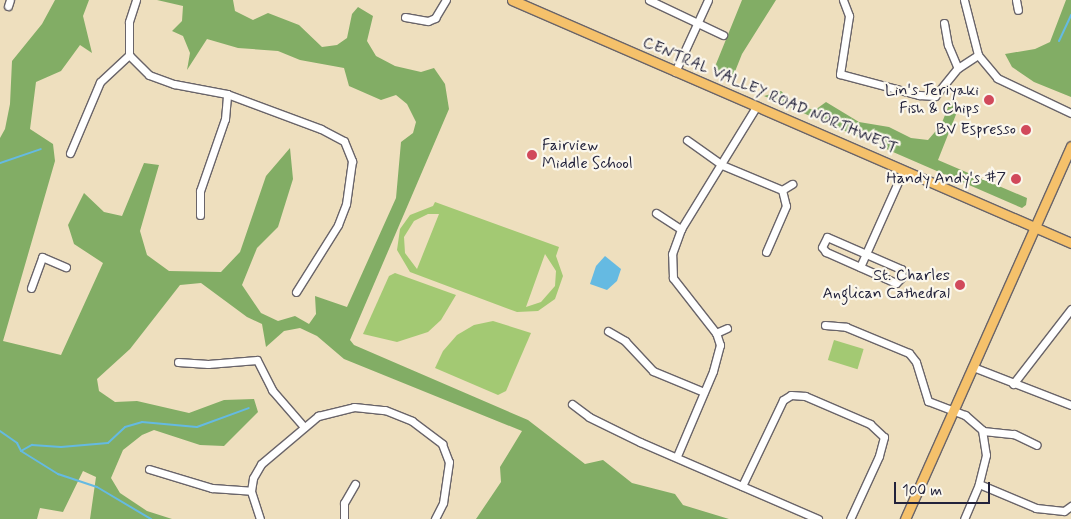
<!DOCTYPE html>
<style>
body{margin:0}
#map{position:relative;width:1071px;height:519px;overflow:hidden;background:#eedfbe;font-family:Mynerve,sans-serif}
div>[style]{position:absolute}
.green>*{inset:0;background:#a3c973;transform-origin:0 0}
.forest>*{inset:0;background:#82ad65}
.water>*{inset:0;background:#65bae2}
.stream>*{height:2px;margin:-1px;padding:0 1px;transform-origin:1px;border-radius:1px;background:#65bae2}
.roads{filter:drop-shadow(1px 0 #696469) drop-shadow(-1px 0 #696469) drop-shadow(0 1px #696469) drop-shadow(0 -1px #696469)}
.minor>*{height:7px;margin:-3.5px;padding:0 3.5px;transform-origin:3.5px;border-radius:3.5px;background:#fff}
.major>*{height:9px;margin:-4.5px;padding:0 4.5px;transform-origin:4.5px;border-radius:4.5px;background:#f5c16b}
.dots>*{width:14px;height:14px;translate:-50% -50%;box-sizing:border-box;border:2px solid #fbf7ec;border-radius:50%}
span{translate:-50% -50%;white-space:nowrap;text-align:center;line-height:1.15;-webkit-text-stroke:4.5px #fbf7ec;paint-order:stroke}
.poi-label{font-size:16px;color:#22223b}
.right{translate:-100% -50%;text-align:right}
.left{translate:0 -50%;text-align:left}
.street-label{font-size:16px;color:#22223b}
.scale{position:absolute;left:894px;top:482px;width:96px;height:22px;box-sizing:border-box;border:2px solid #22223b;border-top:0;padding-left:6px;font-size:15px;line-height:18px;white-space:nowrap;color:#22223b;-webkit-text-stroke:4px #fbf7ec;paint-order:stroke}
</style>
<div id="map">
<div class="green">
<i style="clip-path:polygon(evenodd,435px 202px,559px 247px,556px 256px,563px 276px,555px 299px,538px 311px,517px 312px,410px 272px,397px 250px,400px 229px,410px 215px,433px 206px,435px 202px,428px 214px,439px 214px,417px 269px,405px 253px,404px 237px,414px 221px,428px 214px,435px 202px,545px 254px,556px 271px,555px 286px,541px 302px,526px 307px,545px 254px)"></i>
<i style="clip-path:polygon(395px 273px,456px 295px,441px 320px,428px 332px,397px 342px,363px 334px,389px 276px)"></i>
<i style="clip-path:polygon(493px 321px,531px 333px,506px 391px,498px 395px,435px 368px,443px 351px,457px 335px,474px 325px)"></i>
<i style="left:834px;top:340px;width:31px;height:21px;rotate:17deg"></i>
</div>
<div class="forest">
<i style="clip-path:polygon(55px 0,89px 0,83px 16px,92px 53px,80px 45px,61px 71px,36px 82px,30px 129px,53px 144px,55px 161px,3px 341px,61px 355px,103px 263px,74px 244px,68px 225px,84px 193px,104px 212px,122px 216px,144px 163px,159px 165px,140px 231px,147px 255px,169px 271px,221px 272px,240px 252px,266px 176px,290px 148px,293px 179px,278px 227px,257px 248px,242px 285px,261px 313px,278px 321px,295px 316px,309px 324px,316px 314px,315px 296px,347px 307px,396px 198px,401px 142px,413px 133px,416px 122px,407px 104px,396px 95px,381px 100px,349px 86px,344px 68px,300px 60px,278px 51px,238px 48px,207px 39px,187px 70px,190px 53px,183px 36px,172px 31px,182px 21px,183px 6px,157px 0,233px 0,235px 11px,253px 20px,268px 13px,299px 25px,322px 47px,337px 45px,347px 38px,352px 14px,358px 7px,373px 16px,367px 41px,376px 56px,395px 66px,421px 72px,434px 68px,445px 84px,449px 109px,350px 340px,354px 345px,528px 420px,585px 464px,603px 460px,632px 483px,675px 494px,683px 505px,729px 519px,476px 519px,501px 482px,500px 467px,522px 431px,344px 359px,317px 336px,300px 328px,284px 331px,266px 347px,262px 324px,247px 317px,201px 283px,180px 285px,130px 349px,97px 379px,99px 391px,115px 402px,137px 401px,189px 413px,224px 400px,254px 399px,258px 412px,224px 446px,200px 445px,154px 430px,142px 435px,123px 450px,111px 478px,120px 493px,147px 511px,172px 519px,90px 519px,96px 477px,83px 471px,63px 512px,40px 508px,37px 519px,0 519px,0 138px,5px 129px,10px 104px,12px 61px,42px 24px)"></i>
<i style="clip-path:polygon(742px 0,776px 0,742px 54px,732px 79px,714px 69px)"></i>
<i style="clip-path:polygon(1066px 0,1071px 0,1071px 97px,1034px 82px,1012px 67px,1005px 54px,1035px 49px,1050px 42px)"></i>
<i style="clip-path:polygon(781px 91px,798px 106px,815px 110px,826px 102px,859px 122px,889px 127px,911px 138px,928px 140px,941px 125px,953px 95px,957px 112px,938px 160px,1027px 198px,1026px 205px,1022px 208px,764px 96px)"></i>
</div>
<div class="water">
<i style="clip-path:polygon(605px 256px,621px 269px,617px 281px,607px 290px,590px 284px,596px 266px)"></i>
</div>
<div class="stream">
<i style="left:1059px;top:41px;width:29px;rotate:-65deg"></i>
<i style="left:0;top:163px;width:43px;rotate:-18.9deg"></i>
<i style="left:0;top:431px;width:21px;rotate:35deg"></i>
<i style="left:17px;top:443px;width:9px;rotate:63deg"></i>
<i style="left:21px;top:451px;width:44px;rotate:31.9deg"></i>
<i style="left:58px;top:474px;width:41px;rotate:18.4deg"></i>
<i style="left:97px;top:487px;width:63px;rotate:30.7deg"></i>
<i style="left:21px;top:451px;width:13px;rotate:-29deg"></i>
<i style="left:32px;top:445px;width:29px;rotate:4deg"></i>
<i style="left:61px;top:447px;width:47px;rotate:-4.9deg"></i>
<i style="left:108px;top:443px;width:23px;rotate:-43deg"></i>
<i style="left:125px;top:427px;width:18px;rotate:-16deg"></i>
<i style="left:142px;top:422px;width:55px;rotate:5.2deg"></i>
<i style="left:197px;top:427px;width:55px;rotate:-20.1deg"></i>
</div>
<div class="roads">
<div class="minor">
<i style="left:136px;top:0;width:23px;rotate:108deg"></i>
<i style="left:129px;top:22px;width:33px;rotate:90deg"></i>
<i style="left:129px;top:55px;width:28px;rotate:45deg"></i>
<i style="left:149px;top:75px;width:27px;rotate:20deg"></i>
<i style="left:174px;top:84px;width:54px;rotate:10.7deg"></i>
<i style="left:227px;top:94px;width:100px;rotate:20.4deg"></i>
<i style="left:321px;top:129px;width:26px;rotate:28deg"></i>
<i style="left:344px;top:141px;width:22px;rotate:68deg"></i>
<i style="left:352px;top:161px;width:43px;rotate:97.9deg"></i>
<i style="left:346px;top:204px;width:22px;rotate:111deg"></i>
<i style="left:338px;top:225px;width:79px;rotate:122.1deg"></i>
<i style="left:649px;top:0;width:82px;rotate:25.3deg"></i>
<i style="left:843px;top:0;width:17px;rotate:69deg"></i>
<i style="left:849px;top:16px;width:59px;rotate:98.8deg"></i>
<i style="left:840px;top:74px;width:82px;rotate:14.9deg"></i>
<i style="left:919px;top:95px;width:16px;rotate:4deg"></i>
<i style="left:935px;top:96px;width:36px;rotate:-51deg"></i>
<i style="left:958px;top:68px;width:24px;rotate:-33deg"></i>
<i style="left:964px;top:0;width:57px;rotate:75.7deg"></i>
<i style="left:978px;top:55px;width:30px;rotate:50deg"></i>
<i style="left:997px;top:78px;width:82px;rotate:25.3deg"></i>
<i style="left:1016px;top:0;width:10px;rotate:79deg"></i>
<i style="left:8px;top:6px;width:6px;rotate:-72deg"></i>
<i style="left:405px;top:17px;width:23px;rotate:10deg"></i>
<i style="left:428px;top:21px;width:8px;rotate:-23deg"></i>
<i style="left:435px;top:18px;width:21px;rotate:-59deg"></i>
<i style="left:944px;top:23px;width:22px;rotate:80deg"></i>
<i style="left:948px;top:45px;width:25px;rotate:67deg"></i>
<i style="left:675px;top:72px;width:79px;rotate:-65.4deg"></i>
<i style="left:687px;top:140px;width:43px;rotate:35.5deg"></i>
<i style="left:722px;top:165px;width:65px;rotate:22.6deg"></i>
<i style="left:782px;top:190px;width:16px;rotate:76deg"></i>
<i style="left:786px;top:206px;width:50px;rotate:113.5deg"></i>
<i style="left:70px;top:153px;width:77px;rotate:-67.1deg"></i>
<i style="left:100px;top:82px;width:40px;rotate:-43deg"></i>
<i style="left:782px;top:190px;width:12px;rotate:-31deg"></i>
<i style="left:656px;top:213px;width:30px;rotate:33deg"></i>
<i style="left:200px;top:215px;width:24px;rotate:-90deg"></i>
<i style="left:200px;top:191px;width:76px;rotate:-70.9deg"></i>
<i style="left:225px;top:119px;width:25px;rotate:-85deg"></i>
<i style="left:827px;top:237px;width:81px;rotate:23.4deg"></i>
<i style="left:901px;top:269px;width:8px;rotate:83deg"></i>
<i style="left:902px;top:277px;width:8px;rotate:135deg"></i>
<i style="left:896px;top:283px;width:77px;rotate:-156.1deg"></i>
<i style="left:826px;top:252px;width:6px;rotate:-129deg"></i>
<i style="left:822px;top:247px;width:11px;rotate:-63deg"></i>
<i style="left:860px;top:267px;width:105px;rotate:-65.9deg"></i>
<i style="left:31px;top:288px;width:33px;rotate:-70deg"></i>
<i style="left:42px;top:257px;width:26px;rotate:23deg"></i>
<i style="left:825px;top:325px;width:21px;rotate:5deg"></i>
<i style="left:846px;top:327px;width:68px;rotate:22.4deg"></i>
<i style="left:909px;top:353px;width:11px;rotate:52deg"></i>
<i style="left:916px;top:362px;width:41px;rotate:72.9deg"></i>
<i style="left:928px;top:401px;width:40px;rotate:21deg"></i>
<i style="left:965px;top:415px;width:23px;rotate:41deg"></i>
<i style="left:982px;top:430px;width:25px;rotate:81deg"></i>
<i style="left:986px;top:455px;width:30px;rotate:104deg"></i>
<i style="left:979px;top:484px;width:38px;rotate:113deg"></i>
<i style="left:608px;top:331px;width:20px;rotate:30deg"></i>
<i style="left:625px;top:341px;width:41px;rotate:47deg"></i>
<i style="left:653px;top:371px;width:55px;rotate:22.4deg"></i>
<i style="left:716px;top:333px;width:12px;rotate:-24deg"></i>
<i style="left:178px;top:362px;width:30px;rotate:4deg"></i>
<i style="left:208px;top:364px;width:49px;rotate:-4.7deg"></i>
<i style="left:257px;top:360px;width:34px;rotate:63deg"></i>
<i style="left:272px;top:390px;width:49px;rotate:49.1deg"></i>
<i style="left:973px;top:367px;width:105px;rotate:21.2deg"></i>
<i style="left:1013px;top:384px;width:95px;rotate:-52.3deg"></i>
<i style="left:572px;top:404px;width:21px;rotate:37deg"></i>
<i style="left:589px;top:417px;width:57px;rotate:26.1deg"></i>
<i style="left:640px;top:442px;width:194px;rotate:23.4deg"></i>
<i style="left:983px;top:431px;width:31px;rotate:6deg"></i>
<i style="left:1014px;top:434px;width:25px;rotate:26deg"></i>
<i style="left:677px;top:456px;width:92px;rotate:-67deg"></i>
<i style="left:713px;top:371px;width:27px;rotate:-75deg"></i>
<i style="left:720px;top:345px;width:13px;rotate:-108deg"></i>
<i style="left:716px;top:333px;width:70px;rotate:-128deg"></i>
<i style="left:673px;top:278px;width:24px;rotate:-92deg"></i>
<i style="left:672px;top:254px;width:27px;rotate:-70deg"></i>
<i style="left:681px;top:229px;width:143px;rotate:-58.4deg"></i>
<i style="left:149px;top:469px;width:66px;rotate:16.8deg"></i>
<i style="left:212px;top:488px;width:39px;rotate:4deg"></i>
<i style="left:979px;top:484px;width:62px;rotate:22.8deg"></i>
<i style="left:1036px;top:508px;width:28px;rotate:6deg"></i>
<i style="left:1064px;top:511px;width:9px;rotate:-36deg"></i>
<i style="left:742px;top:486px;width:95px;rotate:-64.5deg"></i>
<i style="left:783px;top:400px;width:9px;rotate:-32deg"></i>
<i style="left:791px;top:395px;width:14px;rotate:4deg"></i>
<i style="left:805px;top:396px;width:71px;rotate:23.3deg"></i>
<i style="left:870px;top:424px;width:19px;rotate:43deg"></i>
<i style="left:884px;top:437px;width:20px;rotate:105deg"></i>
<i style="left:879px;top:456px;width:69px;rotate:114.7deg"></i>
<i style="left:260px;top:519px;width:29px;rotate:-108deg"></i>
<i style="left:251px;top:491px;width:13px;rotate:-81deg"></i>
<i style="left:253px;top:478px;width:16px;rotate:-60deg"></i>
<i style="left:261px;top:464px;width:75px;rotate:-40.1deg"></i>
<i style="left:318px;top:416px;width:37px;rotate:-14deg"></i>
<i style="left:354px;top:407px;width:31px;rotate:6deg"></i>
<i style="left:385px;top:410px;width:29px;rotate:22deg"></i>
<i style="left:412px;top:421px;width:38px;rotate:37deg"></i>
<i style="left:442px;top:444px;width:19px;rotate:69deg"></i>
<i style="left:449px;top:462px;width:41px;rotate:98.3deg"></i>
<i style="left:443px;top:503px;width:18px;rotate:117deg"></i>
<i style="left:344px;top:519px;width:16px;rotate:-90deg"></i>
<i style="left:344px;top:503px;width:22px;rotate:-60deg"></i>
</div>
<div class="major">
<i style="left:512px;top:0;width:610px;rotate:23.49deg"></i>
<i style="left:905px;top:519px;width:408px;rotate:-66deg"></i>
</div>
</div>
<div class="dots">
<i style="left:989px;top:100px;background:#d1495b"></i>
<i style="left:1026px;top:130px;background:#d1495b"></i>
<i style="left:532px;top:155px;background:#d1495b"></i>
<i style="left:1016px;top:179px;background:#d1495b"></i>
<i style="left:960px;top:285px;background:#d1495b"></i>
</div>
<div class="poi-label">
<span class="right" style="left:979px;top:100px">Lin's Teriyaki<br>Fish &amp; Chips</span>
<span class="right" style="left:1016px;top:130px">BV Espresso</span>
<span class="left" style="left:542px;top:155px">Fairview<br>Middle School</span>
<span class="right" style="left:1006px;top:179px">Handy Andy's #7</span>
<span class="right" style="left:950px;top:285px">St. Charles<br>Anglican Cathedral</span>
</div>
<div class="street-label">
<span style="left:770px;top:96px;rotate:23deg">CENTRAL VALLEY ROAD NORTHWEST</span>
</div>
<div class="scale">100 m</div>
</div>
